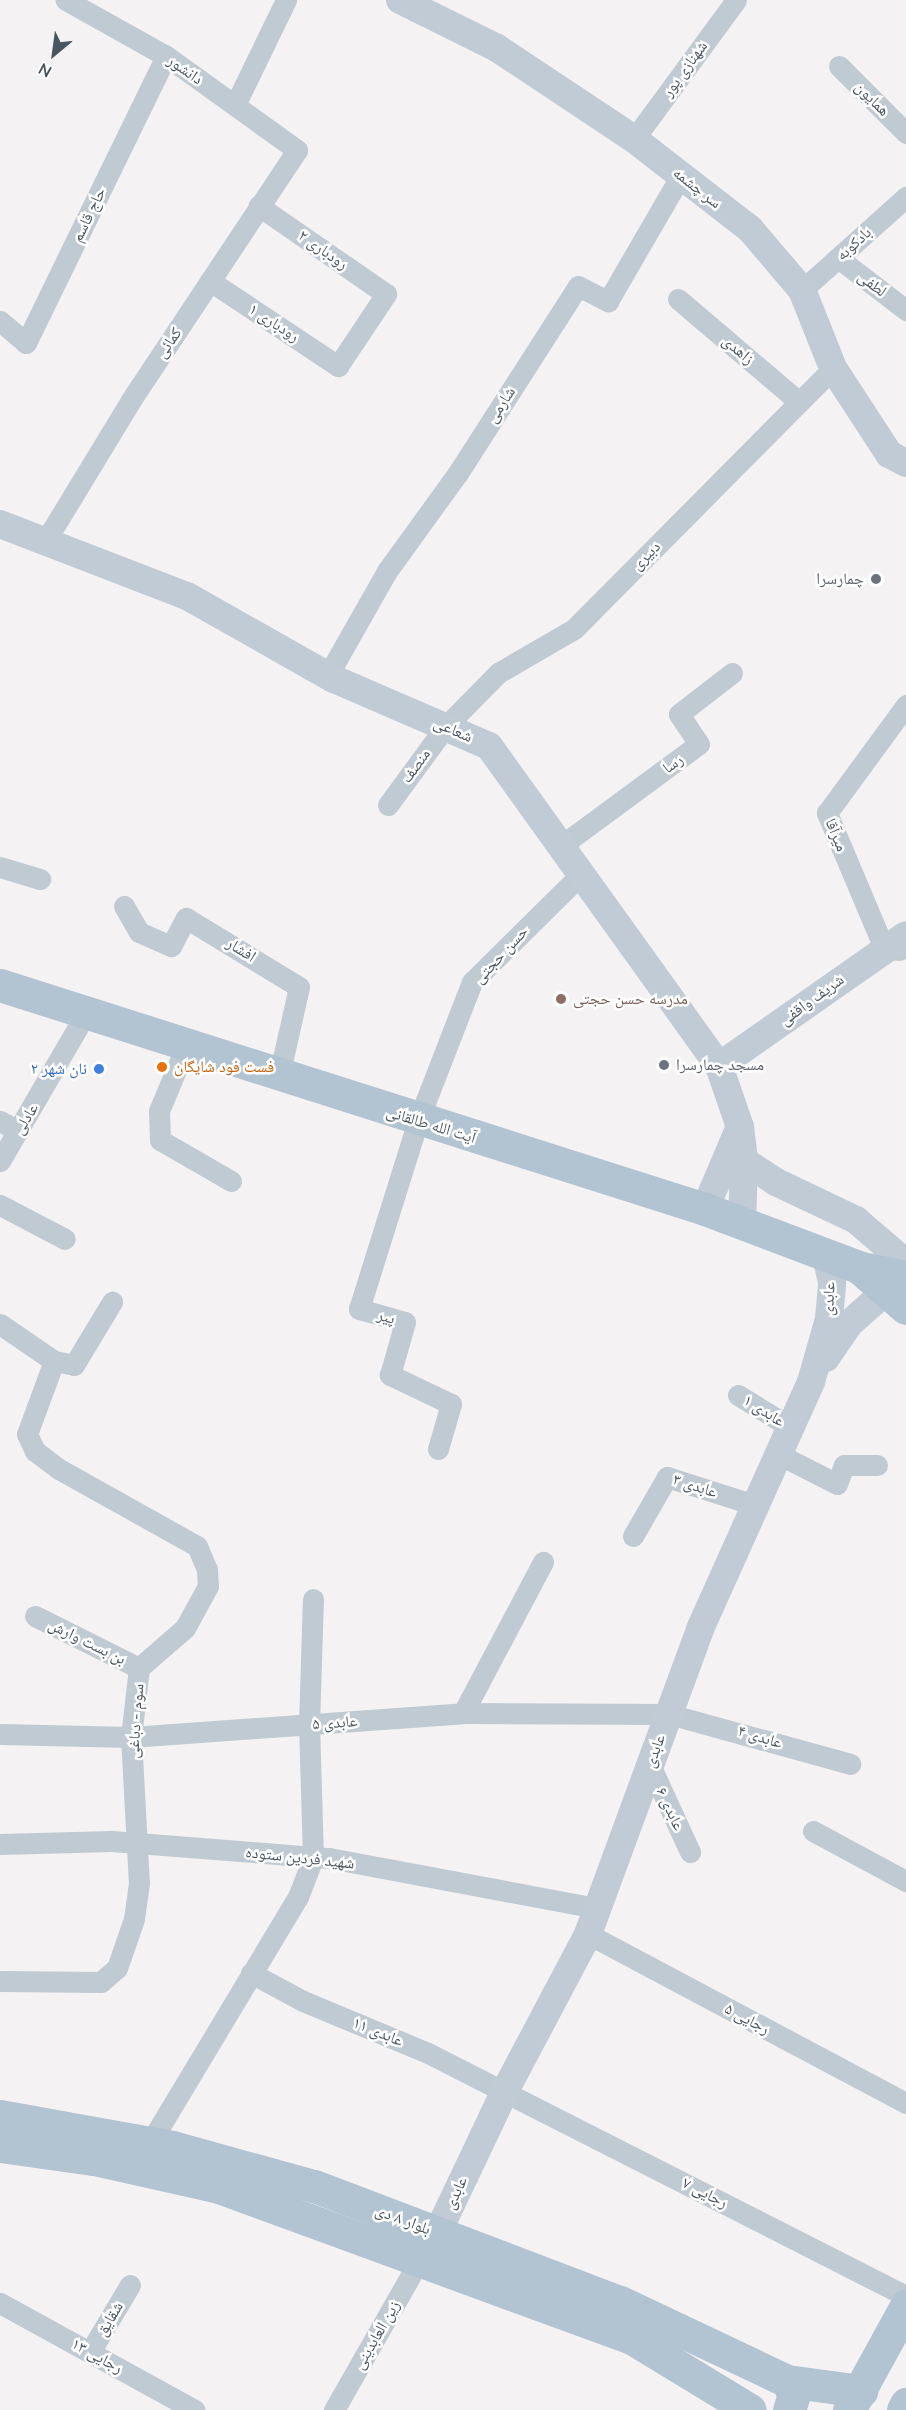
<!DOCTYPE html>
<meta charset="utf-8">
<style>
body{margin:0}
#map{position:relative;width:906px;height:2410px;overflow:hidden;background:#f4f2f2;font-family:"Nunito Sans","Noto Naskh Arabic",sans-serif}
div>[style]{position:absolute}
.street>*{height:21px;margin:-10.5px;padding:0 10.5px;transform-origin:10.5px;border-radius:10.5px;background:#c0cad2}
.secondary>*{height:28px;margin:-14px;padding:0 14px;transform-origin:14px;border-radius:14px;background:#c0cbd6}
.primary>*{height:33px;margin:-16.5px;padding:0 16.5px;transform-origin:16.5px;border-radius:16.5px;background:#b2c3d1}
.dots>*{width:16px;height:16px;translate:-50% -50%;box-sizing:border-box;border:3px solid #fff;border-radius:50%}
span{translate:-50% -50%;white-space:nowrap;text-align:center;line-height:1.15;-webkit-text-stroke:5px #fff;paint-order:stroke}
.street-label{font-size:16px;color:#495661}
.worship-label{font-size:16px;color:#5b616d}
.right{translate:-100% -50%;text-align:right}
.left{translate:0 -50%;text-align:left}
.education-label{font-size:16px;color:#785e54}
.food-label{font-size:16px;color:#c56008}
.shop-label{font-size:16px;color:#366cbe}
.north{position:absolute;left:24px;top:24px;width:60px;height:60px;-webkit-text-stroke:4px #fff;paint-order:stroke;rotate:209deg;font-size:16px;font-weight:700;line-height:24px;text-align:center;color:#495661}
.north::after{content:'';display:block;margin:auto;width:21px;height:27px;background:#495661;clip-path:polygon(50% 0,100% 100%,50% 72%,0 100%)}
</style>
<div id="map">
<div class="street">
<i style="left:839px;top:66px;width:95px;rotate:45deg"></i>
<i style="left:235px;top:105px;width:117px;rotate:-64.1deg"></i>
<i style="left:634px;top:139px;width:172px;rotate:-53.7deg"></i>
<i style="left:838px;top:258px;width:86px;rotate:37.4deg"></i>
<i style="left:210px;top:281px;width:154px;rotate:33.6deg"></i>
<i style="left:338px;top:366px;width:87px;rotate:-56.3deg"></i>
<i style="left:386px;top:294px;width:155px;rotate:-145.3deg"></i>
<i style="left:802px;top:290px;width:140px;rotate:-41.8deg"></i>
<i style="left:678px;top:299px;width:159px;rotate:40.4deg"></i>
<i style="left:0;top:321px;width:34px;rotate:40deg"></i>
<i style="left:26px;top:343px;width:319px;rotate:-64deg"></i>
<i style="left:46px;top:540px;width:164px;rotate:-58.7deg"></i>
<i style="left:131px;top:400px;width:300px;rotate:-56.4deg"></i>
<i style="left:297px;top:150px;width:161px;rotate:-144.3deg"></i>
<i style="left:166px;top:56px;width:115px;rotate:-150.8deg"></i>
<i style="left:328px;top:675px;width:120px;rotate:-60.4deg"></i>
<i style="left:387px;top:571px;width:121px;rotate:-54.1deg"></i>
<i style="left:458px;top:473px;width:222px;rotate:-57.3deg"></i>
<i style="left:578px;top:286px;width:34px;rotate:27deg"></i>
<i style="left:608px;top:301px;width:146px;rotate:-59.9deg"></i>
<i style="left:388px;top:805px;width:97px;rotate:-53.8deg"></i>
<i style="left:445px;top:727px;width:76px;rotate:-45.5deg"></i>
<i style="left:498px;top:673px;width:88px;rotate:-30.1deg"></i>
<i style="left:574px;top:629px;width:368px;rotate:-45.2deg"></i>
<i style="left:562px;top:845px;width:170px;rotate:-36.4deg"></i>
<i style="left:699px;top:744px;width:36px;rotate:-124deg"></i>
<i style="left:679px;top:714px;width:67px;rotate:-37.7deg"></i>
<i style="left:0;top:867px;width:42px;rotate:16.7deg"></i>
<i style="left:124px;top:906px;width:30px;rotate:60deg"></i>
<i style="left:139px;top:932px;width:35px;rotate:24deg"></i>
<i style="left:171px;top:946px;width:32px;rotate:-62deg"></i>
<i style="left:186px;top:918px;width:132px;rotate:31.4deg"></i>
<i style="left:299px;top:987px;width:91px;rotate:102.7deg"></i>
<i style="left:899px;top:950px;width:15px;rotate:-172deg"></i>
<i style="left:884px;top:948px;width:147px;rotate:-112.9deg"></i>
<i style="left:827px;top:813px;width:134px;rotate:-53.8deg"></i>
<i style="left:186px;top:1046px;width:70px;rotate:112.6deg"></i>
<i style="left:159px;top:1111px;width:29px;rotate:88deg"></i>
<i style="left:160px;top:1140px;width:82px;rotate:30deg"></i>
<i style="left:0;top:1121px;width:21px;rotate:28deg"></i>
<i style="left:0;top:1161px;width:171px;rotate:-59.8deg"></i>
<i style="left:0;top:1205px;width:73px;rotate:27.6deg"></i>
<i style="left:0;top:1324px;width:65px;rotate:34.4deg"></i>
<i style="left:54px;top:1361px;width:78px;rotate:110.3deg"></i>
<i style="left:27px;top:1434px;width:19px;rotate:65deg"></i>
<i style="left:35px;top:1451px;width:30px;rotate:37deg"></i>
<i style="left:59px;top:1469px;width:158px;rotate:29.2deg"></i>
<i style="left:197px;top:1546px;width:25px;rotate:67deg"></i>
<i style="left:207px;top:1569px;width:17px;rotate:87deg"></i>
<i style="left:208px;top:1586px;width:48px;rotate:118.7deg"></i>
<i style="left:185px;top:1628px;width:61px;rotate:139deg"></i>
<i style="left:139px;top:1668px;width:69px;rotate:96.6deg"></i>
<i style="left:131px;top:1737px;width:146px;rotate:86.9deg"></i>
<i style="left:139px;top:1883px;width:36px;rotate:98deg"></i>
<i style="left:134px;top:1919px;width:52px;rotate:109.1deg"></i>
<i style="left:117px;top:1968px;width:21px;rotate:139deg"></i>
<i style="left:101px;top:1982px;width:101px;rotate:-179.4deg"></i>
<i style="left:54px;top:1361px;width:20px;rotate:11deg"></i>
<i style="left:74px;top:1365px;width:74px;rotate:-58.9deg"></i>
<i style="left:738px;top:1395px;width:61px;rotate:31.6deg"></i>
<i style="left:438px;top:1449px;width:47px;rotate:-73.9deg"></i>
<i style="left:451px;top:1404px;width:68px;rotate:-154.6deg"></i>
<i style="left:390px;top:1375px;width:55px;rotate:-74.2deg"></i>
<i style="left:405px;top:1322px;width:48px;rotate:-164.2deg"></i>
<i style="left:359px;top:1309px;width:197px;rotate:-72.6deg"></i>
<i style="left:418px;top:1121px;width:149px;rotate:-68.8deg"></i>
<i style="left:472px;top:982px;width:155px;rotate:-44.7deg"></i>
<i style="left:778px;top:1454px;width:66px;rotate:27deg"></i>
<i style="left:837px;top:1484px;width:20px;rotate:-70deg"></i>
<i style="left:844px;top:1465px;width:33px"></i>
<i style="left:633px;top:1536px;width:68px;rotate:-60deg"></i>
<i style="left:667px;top:1477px;width:92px;rotate:17.7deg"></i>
<i style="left:35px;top:1616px;width:116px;rotate:26.6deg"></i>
<i style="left:463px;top:1713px;width:171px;rotate:-62.1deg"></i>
<i style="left:0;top:1734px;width:131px;rotate:1.3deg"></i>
<i style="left:131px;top:1737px;width:333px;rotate:-4.1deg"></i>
<i style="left:463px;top:1713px;width:206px;rotate:0.3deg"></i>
<i style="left:669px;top:1714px;width:188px;rotate:15.4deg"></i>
<i style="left:650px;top:1765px;width:96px;rotate:65.3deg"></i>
<i style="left:813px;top:1831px;width:106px;rotate:28.3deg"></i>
<i style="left:0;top:1844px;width:112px;rotate:-1.5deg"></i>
<i style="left:112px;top:1841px;width:218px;rotate:4.5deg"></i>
<i style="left:329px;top:1858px;width:273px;rotate:10.6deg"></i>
<i style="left:588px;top:1934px;width:360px;rotate:28deg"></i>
<i style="left:251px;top:1973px;width:59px;rotate:28.3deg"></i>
<i style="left:303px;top:2001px;width:135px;rotate:22.6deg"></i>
<i style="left:428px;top:2053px;width:536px;rotate:26.95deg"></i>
<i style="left:150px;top:2143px;width:287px;rotate:-59deg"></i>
<i style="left:298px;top:1897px;width:42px;rotate:-69deg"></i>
<i style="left:313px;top:1858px;width:133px;rotate:-91.7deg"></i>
<i style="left:309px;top:1725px;width:126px;rotate:-88.2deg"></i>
<i style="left:0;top:2303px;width:222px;rotate:28.8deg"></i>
<i style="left:90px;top:2352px;width:78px;rotate:-59.2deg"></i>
<i style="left:334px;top:2410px;width:174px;rotate:-60.3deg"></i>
</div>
<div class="secondary">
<i style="left:400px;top:0;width:108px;rotate:26.3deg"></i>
<i style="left:497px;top:48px;width:164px;rotate:33.6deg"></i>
<i style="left:634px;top:139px;width:147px;rotate:37.8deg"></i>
<i style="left:750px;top:229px;width:80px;rotate:49.6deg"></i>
<i style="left:802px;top:290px;width:84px;rotate:68.3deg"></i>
<i style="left:833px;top:368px;width:103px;rotate:56.9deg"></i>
<i style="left:889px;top:454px;width:19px;rotate:28deg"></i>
<i style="left:0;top:524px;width:200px;rotate:21.1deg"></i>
<i style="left:187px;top:596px;width:169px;rotate:29.5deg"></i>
<i style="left:334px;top:679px;width:169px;rotate:23.4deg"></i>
<i style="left:489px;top:746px;width:394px;rotate:54.3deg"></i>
<i style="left:719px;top:1066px;width:65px;rotate:71deg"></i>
<i style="left:740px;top:1127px;width:34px;rotate:83deg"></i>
<i style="left:744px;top:1161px;width:62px;rotate:91.8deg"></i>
<i style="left:719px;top:1066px;width:228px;rotate:-35deg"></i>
<i style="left:744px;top:1161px;width:38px;rotate:33deg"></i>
<i style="left:776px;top:1182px;width:89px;rotate:25.4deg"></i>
<i style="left:856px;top:1220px;width:66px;rotate:40.7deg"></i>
<i style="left:705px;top:1209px;width:87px;rotate:-67deg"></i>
<i style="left:826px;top:1358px;width:41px;rotate:-55.9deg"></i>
<i style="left:849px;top:1324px;width:50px;rotate:-41.7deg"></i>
<i style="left:437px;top:2234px;width:158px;rotate:-64.6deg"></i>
<i style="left:505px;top:2091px;width:178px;rotate:-62.1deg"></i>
<i style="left:588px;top:1934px;width:325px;rotate:-69.8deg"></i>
<i style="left:700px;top:1629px;width:271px;rotate:-65.8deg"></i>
<i style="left:811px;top:1382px;width:66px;rotate:-74.1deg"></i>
<i style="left:829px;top:1319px;width:37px;rotate:-85deg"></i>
<i style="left:832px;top:1282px;width:28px;rotate:-103deg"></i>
</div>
<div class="primary">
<i style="left:0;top:985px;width:740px;rotate:17.63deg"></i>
<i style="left:705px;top:1209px;width:167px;rotate:20.7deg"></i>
<i style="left:861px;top:1268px;width:46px;rotate:11.3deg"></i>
<i style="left:862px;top:1270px;width:58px;rotate:40.8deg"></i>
<i style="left:0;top:2116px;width:175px;rotate:10.2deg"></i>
<i style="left:172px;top:2147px;width:147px;rotate:15.4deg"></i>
<i style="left:314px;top:2186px;width:327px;rotate:20.8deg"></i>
<i style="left:620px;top:2302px;width:185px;rotate:25.3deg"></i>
<i style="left:787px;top:2381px;width:75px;rotate:7.7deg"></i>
<i style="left:0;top:2146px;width:95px;rotate:7.9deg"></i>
<i style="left:94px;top:2159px;width:128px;rotate:12.6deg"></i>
<i style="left:219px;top:2187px;width:438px;rotate:20.1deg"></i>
<i style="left:630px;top:2337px;width:140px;rotate:31.3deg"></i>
<i style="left:787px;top:2381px;width:15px;rotate:62deg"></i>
<i style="left:794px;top:2394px;width:17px;rotate:107deg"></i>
<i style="left:849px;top:2410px;width:119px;rotate:-61.3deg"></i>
<i style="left:903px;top:2410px;width:7px;rotate:-63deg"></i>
</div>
<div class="dots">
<i style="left:876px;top:579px;background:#6b7280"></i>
<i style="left:561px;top:999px;background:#8d6e63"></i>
<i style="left:664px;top:1065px;background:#6b7280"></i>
<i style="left:162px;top:1067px;background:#e8710a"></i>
<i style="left:99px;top:1069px;background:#3f7fe0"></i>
</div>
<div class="street-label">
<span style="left:685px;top:69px;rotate:-54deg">شهنازی پور</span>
<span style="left:185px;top:70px;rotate:35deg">دانشور</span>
<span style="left:872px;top:99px;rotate:45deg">همایون</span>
<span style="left:697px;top:188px;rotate:38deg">سر چشمه</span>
<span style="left:89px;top:215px;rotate:-64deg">حاج قاسم</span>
<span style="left:854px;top:244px;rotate:-42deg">بادکوبه</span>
<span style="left:323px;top:250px;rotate:35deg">رودباری ۲</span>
<span style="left:872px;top:284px;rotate:37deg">لطفی</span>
<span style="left:274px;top:323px;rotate:33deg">رودباری ۱</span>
<span style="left:169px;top:343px;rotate:-56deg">کمائی</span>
<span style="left:738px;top:350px;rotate:40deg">زاهدی</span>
<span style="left:501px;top:405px;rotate:-57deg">شارمی</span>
<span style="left:646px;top:556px;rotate:-45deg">دبیری</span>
<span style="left:453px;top:730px;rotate:23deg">شعاعی</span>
<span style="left:673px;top:764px;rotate:-36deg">رسا</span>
<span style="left:416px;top:766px;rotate:-54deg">منصف</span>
<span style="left:836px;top:835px;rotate:68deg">میرآقا</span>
<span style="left:241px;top:950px;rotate:32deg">افشار</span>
<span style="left:501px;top:955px;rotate:-47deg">حسن حجتی</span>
<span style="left:812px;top:1000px;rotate:-36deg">شریف واقفی</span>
<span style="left:26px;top:1119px;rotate:-59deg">عادلی</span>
<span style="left:431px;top:1125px;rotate:17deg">آیت الله طالقانی</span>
<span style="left:829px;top:1299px;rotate:-87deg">عابدی</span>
<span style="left:386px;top:1317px;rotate:16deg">پیر</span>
<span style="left:764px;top:1411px;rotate:32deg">عابدی ۱</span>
<span style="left:695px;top:1486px;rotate:18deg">عابدی ۳</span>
<span style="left:87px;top:1642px;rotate:26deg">بن بست وارش</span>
<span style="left:136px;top:1721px;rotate:-86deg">سوم - دباغی</span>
<span style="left:335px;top:1723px;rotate:-4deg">عابدی ۵</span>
<span style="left:760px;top:1737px;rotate:17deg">عابدی ۴</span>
<span style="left:655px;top:1751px;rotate:-70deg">عابدی</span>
<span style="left:670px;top:1809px;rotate:65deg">عابدی ۶</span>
<span style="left:300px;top:1858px;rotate:6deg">شهید فردین ستوده</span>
<span style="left:747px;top:2019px;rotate:28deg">رجایی ۵</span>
<span style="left:378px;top:2032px;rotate:22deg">عابدی ۱۱</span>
<span style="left:456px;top:2193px;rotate:-65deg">عابدی</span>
<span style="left:705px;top:2193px;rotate:27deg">رجایی ۷</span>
<span style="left:403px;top:2220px;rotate:21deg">بلوار ۸ دی</span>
<span style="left:110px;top:2319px;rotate:-59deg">شقایق</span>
<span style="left:377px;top:2335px;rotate:-60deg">زین العابدینی</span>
<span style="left:97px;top:2356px;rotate:29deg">رجایی ۱۳</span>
</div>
<div class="worship-label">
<span class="right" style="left:864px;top:579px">چمارسرا</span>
<span class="left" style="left:676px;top:1065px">مسجد چمارسرا</span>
</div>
<div class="education-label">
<span class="left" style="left:573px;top:999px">مدرسه حسن حجتی</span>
</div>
<div class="food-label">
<span class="left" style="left:174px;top:1067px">فست فود شایگان</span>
</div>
<div class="shop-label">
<span class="right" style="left:87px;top:1069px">نان شهر ۲</span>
</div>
<div class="north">N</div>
</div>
